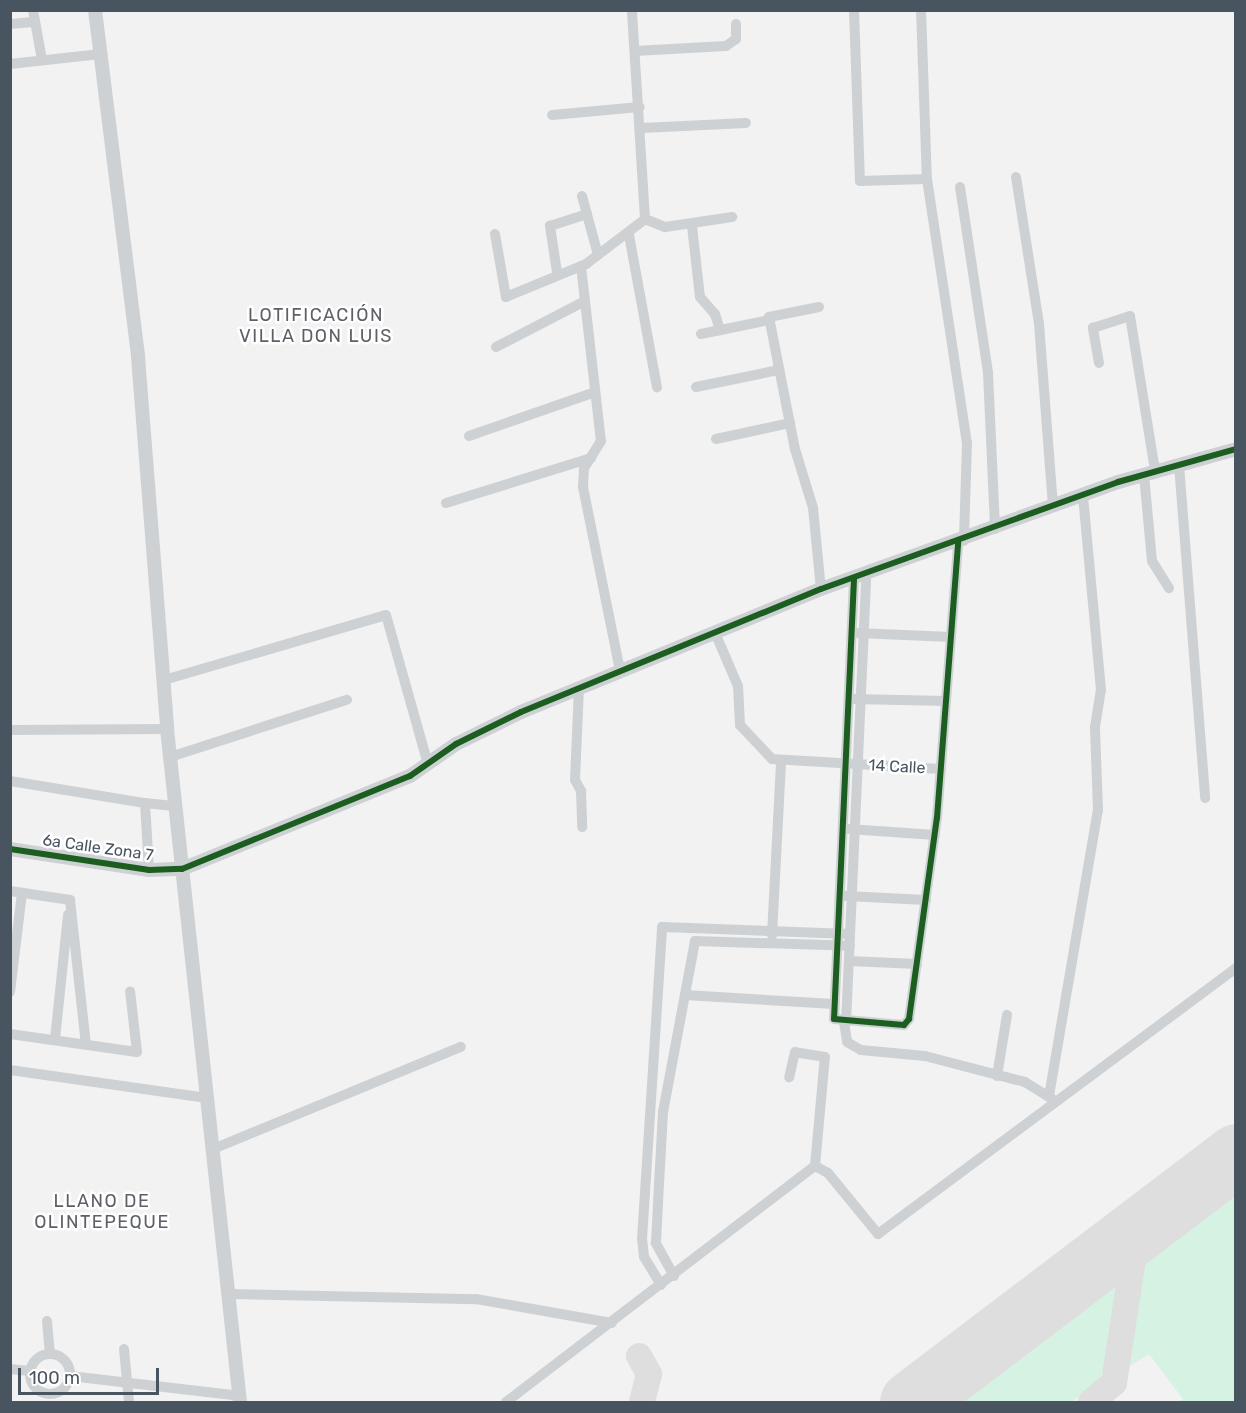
<!DOCTYPE html>
<meta charset="utf-8">
<style>
body{margin:0}
#map{position:relative;width:1246px;height:1413px;overflow:hidden;background:#f3f2f2;font-family:Rubik,sans-serif}
div>[style]{position:absolute}
.green>*{inset:0;background:#d6f2e2}
.taxiway>*{height:26px;margin:-13px;padding:0 13px;transform-origin:13px;border-radius:13px;background:#dededf}
.runway>*{height:63px;margin:-31.5px;padding:0 31.5px;transform-origin:31.5px;border-radius:31.5px;background:#dededf}
.street>*{height:10px;margin:-5px;padding:0 5px;transform-origin:5px;border-radius:5px;background:#ced1d3}
.street>.ring{margin:-5px;padding:0;box-sizing:content-box;background:none;border:10px solid #ced1d3;border-radius:50%}
.secondary>*{height:14px;margin:-7px;padding:0 7px;transform-origin:7px;border-radius:7px;background:#ced1d4}
.cycleway>*{height:6px;margin:-3px;padding:0 3px;transform-origin:3px;border-radius:3px;background:#1b5e20}
span{translate:-50% -50%;white-space:nowrap;text-align:center;line-height:1.15;-webkit-text-stroke:5px #fff;paint-order:stroke}
.street-label{font-size:16px;color:#485460}
.neighbourhood-label{font-size:18px;color:#5d6167;letter-spacing:1.5px}
.frame{position:absolute;inset:0;border:12px solid #485460;pointer-events:none}
.scale{position:absolute;left:18px;top:1368px;width:141px;height:27px;box-sizing:border-box;border:3px solid #485460;border-top:0;padding-left:8px;font-size:18px;line-height:21px;white-space:nowrap;color:#485460;-webkit-text-stroke:4px #fff;paint-order:stroke}
</style>
<div id="map">
<div class="green">
<i style="clip-path:polygon(1235px 1174px,1235px 1402px,1179px 1402px,1183px 1399px,1149px 1354px,1127px 1368px,1139px 1260px,1144px 1247px,1160px 1231px)"></i>
<i style="clip-path:polygon(1105px 1278px,1114px 1282px,1117px 1293px,1109px 1359px,1099px 1380px,1072px 1402px,933px 1402px)"></i>
</div>
<div class="taxiway">
<i style="left:1083px;top:1272px;width:32px;rotate:-16deg"></i>
<i style="left:1114px;top:1263px;width:12px;rotate:31deg"></i>
<i style="left:1124px;top:1269px;width:16px;rotate:75deg"></i>
<i style="left:639px;top:1356px;width:21px;rotate:61deg"></i>
<i style="left:649px;top:1374px;width:29px;rotate:104deg"></i>
<i style="left:1091px;top:1402px;width:30px;rotate:-40deg"></i>
<i style="left:1114px;top:1383px;width:139px;rotate:-81.3deg"></i>
<i style="left:1135px;top:1246px;width:56px;rotate:-48.6deg"></i>
</div>
<div class="runway">
<i style="left:911px;top:1402px;width:408px;rotate:-37.2deg"></i>
</div>
<div class="street">
<i style="left:33px;top:10px;width:51px;rotate:79.8deg"></i>
<i style="left:854px;top:10px;width:171px;rotate:88deg"></i>
<i style="left:860px;top:181px;width:67px;rotate:-1.7deg"></i>
<i style="left:921px;top:10px;width:169px;rotate:88deg"></i>
<i style="left:927px;top:179px;width:267px;rotate:81.4deg"></i>
<i style="left:967px;top:443px;width:98px;rotate:91.8deg"></i>
<i style="left:10px;top:24px;width:23px;rotate:-5deg"></i>
<i style="left:635px;top:51px;width:91px;rotate:-3.1deg"></i>
<i style="left:726px;top:46px;width:12px;rotate:-35deg"></i>
<i style="left:736px;top:39px;width:15px;rotate:-90deg"></i>
<i style="left:10px;top:64px;width:91px;rotate:-6.3deg"></i>
<i style="left:552px;top:115px;width:88px;rotate:-5.2deg"></i>
<i style="left:642px;top:128px;width:104px;rotate:-2.8deg"></i>
<i style="left:1016px;top:177px;width:149px;rotate:81.1deg"></i>
<i style="left:1039px;top:324px;width:183px;rotate:85.6deg"></i>
<i style="left:960px;top:187px;width:188px;rotate:81.4deg"></i>
<i style="left:988px;top:373px;width:156px;rotate:87.4deg"></i>
<i style="left:582px;top:196px;width:61px;rotate:74.8deg"></i>
<i style="left:645px;top:219px;width:22px;rotate:22deg"></i>
<i style="left:665px;top:227px;width:68px;rotate:-8.5deg"></i>
<i style="left:692px;top:226px;width:71px;rotate:83.6deg"></i>
<i style="left:700px;top:297px;width:23px;rotate:49deg"></i>
<i style="left:715px;top:314px;width:17px;rotate:73deg"></i>
<i style="left:495px;top:234px;width:64px;rotate:80.1deg"></i>
<i style="left:506px;top:297px;width:87px;rotate:-22.4deg"></i>
<i style="left:586px;top:264px;width:74px;rotate:-37.3deg"></i>
<i style="left:645px;top:219px;width:209px;rotate:-93.6deg"></i>
<i style="left:629px;top:235px;width:155px;rotate:79.6deg"></i>
<i style="left:581px;top:266px;width:176px;rotate:83.5deg"></i>
<i style="left:601px;top:441px;width:32px;rotate:122deg"></i>
<i style="left:584px;top:468px;width:19px;rotate:93deg"></i>
<i style="left:583px;top:487px;width:188px;rotate:78.6deg"></i>
<i style="left:557px;top:272px;width:47px;rotate:-98.7deg"></i>
<i style="left:550px;top:226px;width:39px;rotate:-18deg"></i>
<i style="left:819px;top:307px;width:51px;rotate:168.7deg"></i>
<i style="left:769px;top:317px;width:135px;rotate:78.9deg"></i>
<i style="left:795px;top:449px;width:62px;rotate:73deg"></i>
<i style="left:813px;top:508px;width:81px;rotate:84.4deg"></i>
<i style="left:701px;top:334px;width:69px;rotate:-11.6deg"></i>
<i style="left:496px;top:347px;width:98px;rotate:-27.3deg"></i>
<i style="left:1099px;top:363px;width:36px;rotate:-100deg"></i>
<i style="left:1093px;top:328px;width:39px;rotate:-18deg"></i>
<i style="left:1130px;top:316px;width:157px;rotate:80.8deg"></i>
<i style="left:696px;top:387px;width:85px;rotate:-11.6deg"></i>
<i style="left:469px;top:436px;width:133px;rotate:-19.2deg"></i>
<i style="left:716px;top:439px;width:76px;rotate:-12.2deg"></i>
<i style="left:1179px;top:465px;width:334px;rotate:85.5deg"></i>
<i style="left:1144px;top:475px;width:86px;rotate:84.7deg"></i>
<i style="left:1152px;top:561px;width:32px;rotate:58deg"></i>
<i style="left:446px;top:503px;width:152px;rotate:-17.2deg"></i>
<i style="left:854px;top:579px;width:440px;rotate:92.6deg"></i>
<i style="left:834px;top:1019px;width:70px;rotate:4.9deg"></i>
<i style="left:904px;top:1025px;width:8px;rotate:-50deg"></i>
<i style="left:909px;top:1019px;width:203px;rotate:-82.1deg"></i>
<i style="left:937px;top:818px;width:276px;rotate:-85.6deg"></i>
<i style="left:857px;top:633px;width:94px;rotate:2.4deg"></i>
<i style="left:716px;top:635px;width:56px;rotate:66.7deg"></i>
<i style="left:738px;top:686px;width:39px;rotate:87deg"></i>
<i style="left:740px;top:725px;width:47px;rotate:46.7deg"></i>
<i style="left:772px;top:759px;width:169px;rotate:3.4deg"></i>
<i style="left:164px;top:680px;width:231px;rotate:-16.3deg"></i>
<i style="left:386px;top:615px;width:155px;rotate:74.3deg"></i>
<i style="left:579px;top:688px;width:92px;rotate:92.5deg"></i>
<i style="left:575px;top:780px;width:13px;rotate:61deg"></i>
<i style="left:581px;top:791px;width:36px;rotate:88deg"></i>
<i style="left:854px;top:699px;width:92px;rotate:1.2deg"></i>
<i style="left:10px;top:730px;width:157px;rotate:-0.4deg"></i>
<i style="left:170px;top:757px;width:186px;rotate:-17.9deg"></i>
<i style="left:10px;top:781px;width:137px;rotate:9.3deg"></i>
<i style="left:849px;top:829px;width:86px;rotate:4deg"></i>
<i style="left:149px;top:870px;width:67px;rotate:-93.4deg"></i>
<i style="left:145px;top:803px;width:31px;rotate:6deg"></i>
<i style="left:10px;top:891px;width:61px;rotate:8.5deg"></i>
<i style="left:846px;top:896px;width:80px;rotate:2.9deg"></i>
<i style="left:70px;top:900px;width:145px;rotate:83.7deg"></i>
<i style="left:772px;top:935px;width:174px;rotate:-87deg"></i>
<i style="left:849px;top:961px;width:68px;rotate:2.5deg"></i>
<i style="left:10px;top:992px;width:100px;rotate:-83.1deg"></i>
<i style="left:685px;top:995px;width:149px;rotate:3.5deg"></i>
<i style="left:844px;top:1022px;width:20px;rotate:81deg"></i>
<i style="left:847px;top:1042px;width:16px;rotate:30deg"></i>
<i style="left:861px;top:1050px;width:64px;rotate:5.4deg"></i>
<i style="left:925px;top:1056px;width:103px;rotate:14.6deg"></i>
<i style="left:1025px;top:1082px;width:32px;rotate:32deg"></i>
<i style="left:846px;top:1023px;width:448px;rotate:-87.4deg"></i>
<i style="left:10px;top:1034px;width:128px;rotate:8.1deg"></i>
<i style="left:137px;top:1052px;width:61px;rotate:-96.5deg"></i>
<i style="left:55px;top:1039px;width:125px;rotate:-84deg"></i>
<i style="left:10px;top:1070px;width:199px;rotate:8.1deg"></i>
<i style="left:997px;top:1076px;width:62px;rotate:-80.7deg"></i>
<i style="left:1049px;top:1096px;width:290px;rotate:-80.3deg"></i>
<i style="left:1098px;top:810px;width:83px;rotate:-92.1deg"></i>
<i style="left:1095px;top:727px;width:37px;rotate:-81deg"></i>
<i style="left:1101px;top:690px;width:196px;rotate:-95.3deg"></i>
<i style="left:213px;top:1149px;width:268px;rotate:-22.4deg"></i>
<i style="left:815px;top:1166px;width:15px;rotate:28deg"></i>
<i style="left:828px;top:1173px;width:79px;rotate:50.7deg"></i>
<i style="left:878px;top:1234px;width:446px;rotate:-36.6deg"></i>
<i style="left:674px;top:1276px;width:38px;rotate:-119deg"></i>
<i style="left:656px;top:1243px;width:59px;rotate:-87.1deg"></i>
<i style="left:659px;top:1184px;width:72px;rotate:-86.8deg"></i>
<i style="left:663px;top:1112px;width:174px;rotate:-79.4deg"></i>
<i style="left:695px;top:941px;width:155px;rotate:1.8deg"></i>
<i style="left:661px;top:1285px;width:33px;rotate:-121deg"></i>
<i style="left:644px;top:1257px;width:18px;rotate:-96deg"></i>
<i style="left:642px;top:1239px;width:313px;rotate:-86.3deg"></i>
<i style="left:662px;top:927px;width:188px;rotate:2.1deg"></i>
<i style="left:228px;top:1294px;width:248px;rotate:1.2deg"></i>
<i style="left:476px;top:1299px;width:138px;rotate:10deg"></i>
<i style="left:47px;top:1321px;width:33px;rotate:85deg"></i>
<i style="left:124px;top:1349px;width:53px;rotate:84.6deg"></i>
<i class="ring" style="left:30px;top:1354px;width:30px;height:30px"></i>
<i style="left:10px;top:1369px;width:20px;rotate:6deg"></i>
<i style="left:70px;top:1376px;width:170px;rotate:6.7deg"></i>
<i style="left:506px;top:1402px;width:389px;rotate:-37.4deg"></i>
<i style="left:815px;top:1166px;width:109px;rotate:-84.8deg"></i>
<i style="left:825px;top:1057px;width:30px;rotate:-171deg"></i>
<i style="left:795px;top:1052px;width:26px;rotate:103deg"></i>
</div>
<div class="secondary">
<i style="left:95px;top:10px;width:350px;rotate:82.9deg"></i>
<i style="left:138px;top:357px;width:373px;rotate:85.5deg"></i>
<i style="left:167px;top:729px;width:677px;rotate:83.81deg"></i>
<i style="left:10px;top:849px;width:141px;rotate:8.6deg"></i>
<i style="left:149px;top:870px;width:33px;rotate:-2deg"></i>
<i style="left:182px;top:869px;width:246px;rotate:-22.2deg"></i>
<i style="left:410px;top:776px;width:56px;rotate:-34.8deg"></i>
<i style="left:456px;top:744px;width:72px;rotate:-26.2deg"></i>
<i style="left:521px;top:712px;width:324px;rotate:-22.3deg"></i>
<i style="left:821px;top:589px;width:316px;rotate:-19.8deg"></i>
<i style="left:1118px;top:482px;width:123px;rotate:-15.6deg"></i>
</div>
<div class="cycleway">
<i style="left:854px;top:579px;width:440px;rotate:92.6deg"></i>
<i style="left:834px;top:1019px;width:70px;rotate:4.9deg"></i>
<i style="left:904px;top:1025px;width:8px;rotate:-50deg"></i>
<i style="left:909px;top:1019px;width:203px;rotate:-82.1deg"></i>
<i style="left:937px;top:818px;width:276px;rotate:-85.6deg"></i>
<i style="left:10px;top:849px;width:141px;rotate:8.6deg"></i>
<i style="left:149px;top:870px;width:33px;rotate:-2deg"></i>
<i style="left:182px;top:869px;width:246px;rotate:-22.2deg"></i>
<i style="left:410px;top:776px;width:56px;rotate:-34.8deg"></i>
<i style="left:456px;top:744px;width:72px;rotate:-26.2deg"></i>
<i style="left:521px;top:712px;width:324px;rotate:-22.3deg"></i>
<i style="left:821px;top:589px;width:316px;rotate:-19.8deg"></i>
<i style="left:1118px;top:482px;width:123px;rotate:-15.6deg"></i>
</div>
<div class="street-label">
<span style="left:897px;top:767px;rotate:3deg">14 Calle</span>
<span style="left:98px;top:848px;rotate:8deg">6a Calle Zona 7</span>
</div>
<div class="neighbourhood-label">
<span style="left:316px;top:326px">LOTIFICACIÓN<br>VILLA DON LUIS</span>
<span style="left:102px;top:1212px">LLANO DE<br>OLINTEPEQUE</span>
</div>
<div class="frame"></div>
<div class="scale">100 m</div>
</div>
